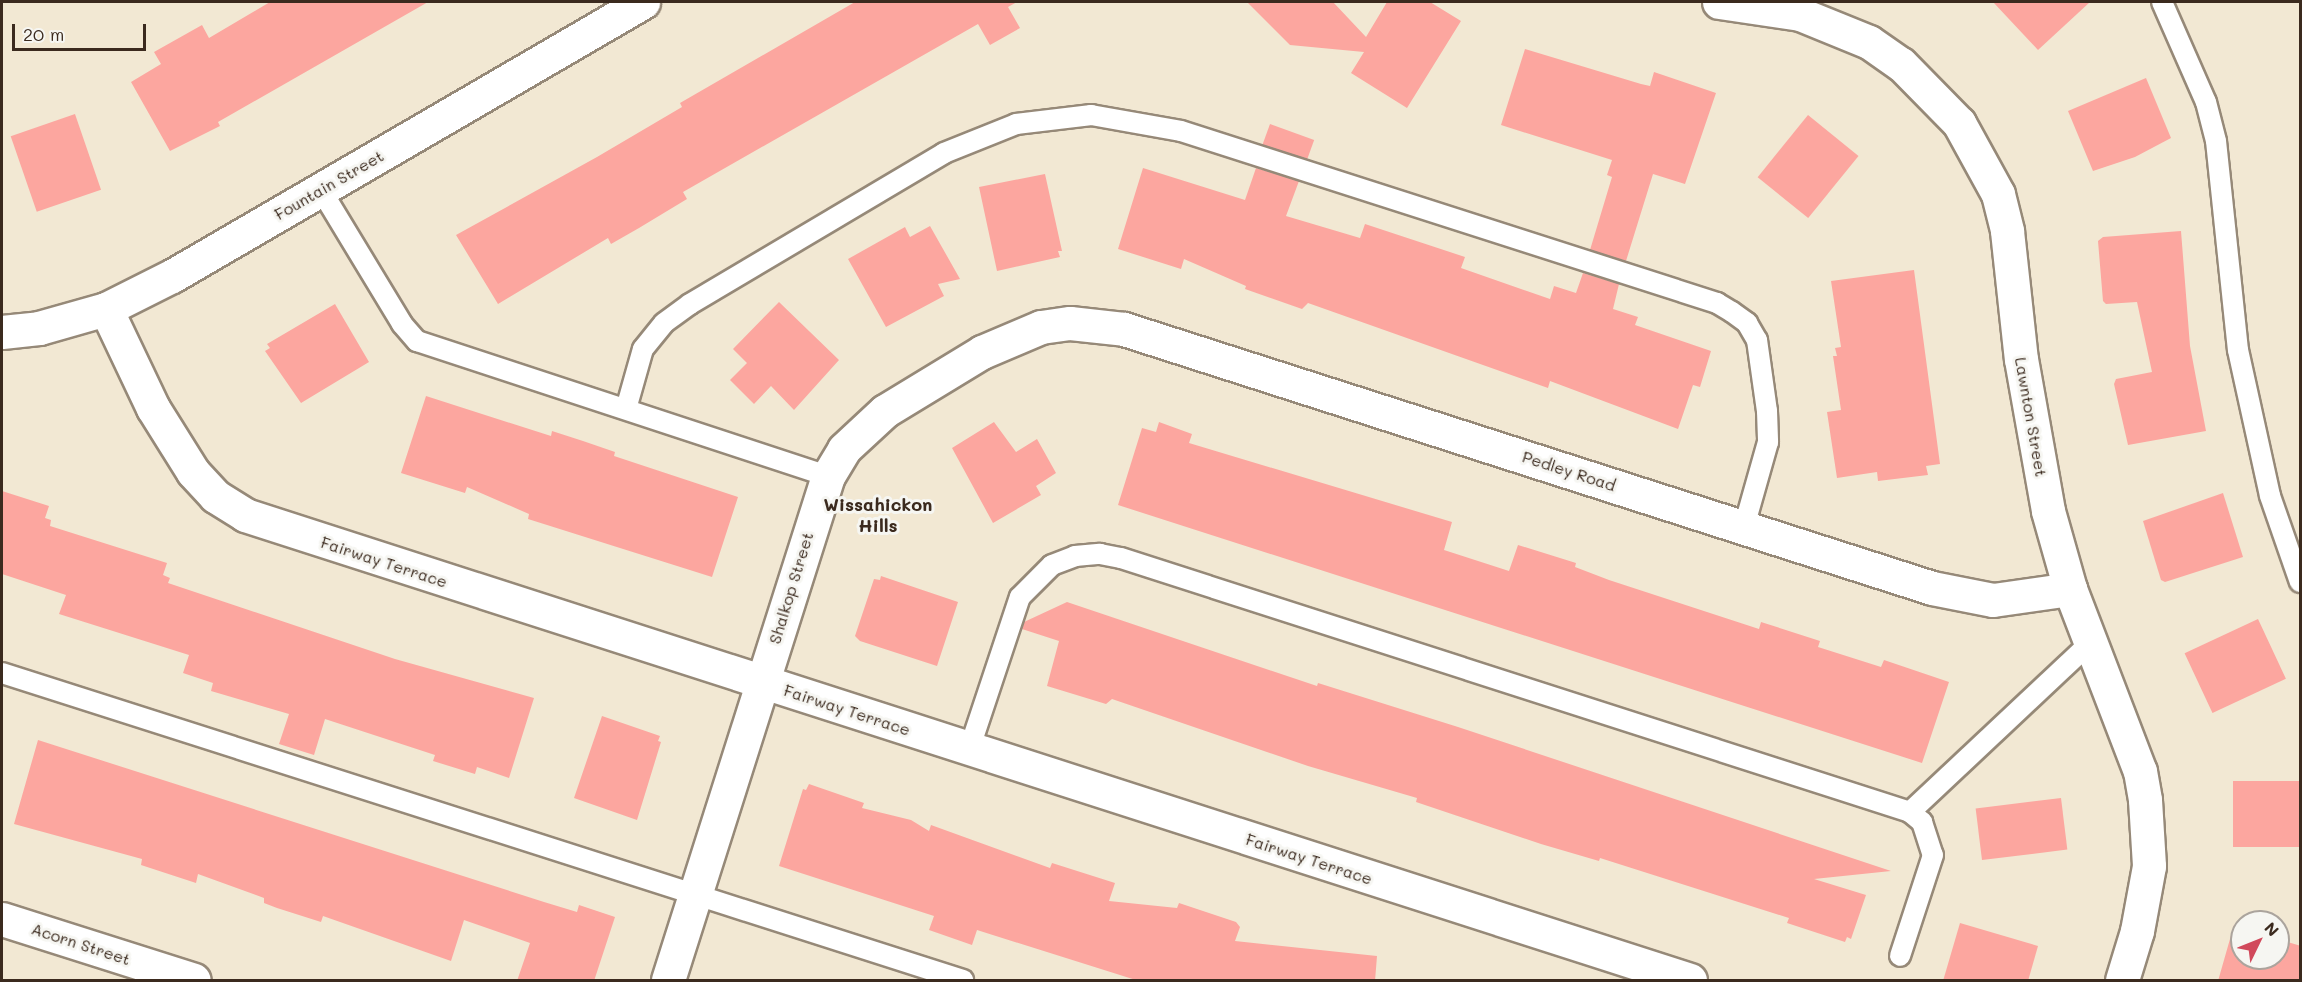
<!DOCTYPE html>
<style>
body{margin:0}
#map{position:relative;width:2302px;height:982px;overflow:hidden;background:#f2e8d3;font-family:Mali,sans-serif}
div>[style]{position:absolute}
.building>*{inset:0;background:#fca69f;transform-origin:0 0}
.roads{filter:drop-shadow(2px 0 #968978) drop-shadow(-2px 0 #968978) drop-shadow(0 2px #968978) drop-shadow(0 -2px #968978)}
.service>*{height:20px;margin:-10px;padding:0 10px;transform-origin:10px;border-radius:10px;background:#fff}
.minor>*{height:33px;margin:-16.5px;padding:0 16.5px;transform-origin:16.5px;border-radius:16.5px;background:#fff}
span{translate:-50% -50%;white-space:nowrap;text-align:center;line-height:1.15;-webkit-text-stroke:6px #f6f6f2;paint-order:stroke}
.street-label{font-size:16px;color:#3b2a1e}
.neighbourhood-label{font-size:18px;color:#3b2a1e;font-weight:700}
.frame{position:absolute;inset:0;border:3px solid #3b2a1e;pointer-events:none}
.north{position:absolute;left:2230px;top:910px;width:60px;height:60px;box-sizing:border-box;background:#f6f6f2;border:2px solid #aba49d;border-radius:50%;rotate:47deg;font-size:16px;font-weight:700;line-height:24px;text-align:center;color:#3b2a1e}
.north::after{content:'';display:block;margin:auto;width:21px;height:27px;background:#d1495b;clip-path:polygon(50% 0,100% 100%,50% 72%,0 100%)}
.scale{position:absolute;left:12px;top:24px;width:134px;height:27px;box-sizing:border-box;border:3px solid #3b2a1e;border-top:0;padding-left:8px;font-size:18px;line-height:21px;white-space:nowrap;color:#3b2a1e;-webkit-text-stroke:4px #f6f6f2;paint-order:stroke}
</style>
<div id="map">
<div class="building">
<i style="clip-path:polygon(270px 2px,428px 2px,218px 122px,220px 126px,170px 151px,131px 82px,161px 64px,154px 52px,202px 25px,209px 38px)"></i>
<i style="clip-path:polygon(855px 2px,1017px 2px,1008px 7px,1020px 28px,990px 45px,978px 24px,683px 192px,687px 199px,639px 228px,611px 244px,608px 238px,498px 304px,456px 235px,597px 157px,682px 107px,680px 103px)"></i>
<i style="clip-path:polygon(1247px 2px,1333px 2px,1366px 37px,1387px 2px,1430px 2px,1461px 21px,1407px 108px,1351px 73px,1364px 52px,1290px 45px)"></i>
<i style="clip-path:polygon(1993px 2px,2090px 2px,2038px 50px)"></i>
<i style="clip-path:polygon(1525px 49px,1641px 84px,1650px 86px,1654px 72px,1716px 93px,1685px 184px,1653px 174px,1626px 261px,1590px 250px,1612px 177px,1607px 175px,1612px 160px,1501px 125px)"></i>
<i style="clip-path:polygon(2146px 78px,2171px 138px,2135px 157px,2093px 171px,2068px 111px)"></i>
<i style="left:75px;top:114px;width:80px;height:68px;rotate:71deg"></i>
<i style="left:1808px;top:115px;width:65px;height:80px;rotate:39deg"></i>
<i style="left:1270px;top:124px;width:47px;height:22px;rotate:20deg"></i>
<i style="clip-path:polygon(1143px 168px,1245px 200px,1256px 168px,1299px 181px,1286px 216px,1360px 238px,1365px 224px,1465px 257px,1461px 268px,1550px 299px,1554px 286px,1576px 293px,1583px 273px,1619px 284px,1613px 309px,1638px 317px,1635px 325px,1711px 351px,1700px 387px,1693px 385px,1678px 429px,1550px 381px,1548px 388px,1308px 303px,1302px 309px,1245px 289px,1246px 286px,1184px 259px,1181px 269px,1118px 249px)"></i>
<i style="clip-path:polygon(1045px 174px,1062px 251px,1058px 251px,1060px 257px,997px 271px,979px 187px)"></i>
<i style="clip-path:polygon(930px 226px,960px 279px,938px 284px,944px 296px,886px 327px,848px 259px,905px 227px,910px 237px)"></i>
<i style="clip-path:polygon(2181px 231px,2190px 346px,2206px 431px,2128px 445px,2114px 384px,2116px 379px,2152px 372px,2137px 302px,2106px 304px,2103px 301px,2098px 241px,2103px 237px)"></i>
<i style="clip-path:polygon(1914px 270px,1940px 464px,1926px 466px,1928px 475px,1878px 481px,1877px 472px,1837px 478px,1827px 412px,1841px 410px,1833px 356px,1837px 356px,1835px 348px,1841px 347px,1831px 281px)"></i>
<i style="clip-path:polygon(779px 302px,839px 360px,794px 410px,771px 386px,754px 404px,730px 380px,747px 363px,733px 349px)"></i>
<i style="clip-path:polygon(335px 304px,369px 362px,301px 403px,265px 351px,270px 348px,267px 344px)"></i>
<i style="clip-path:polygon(426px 396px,551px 436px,552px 431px,583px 441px,615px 452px,614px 456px,738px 497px,712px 577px,528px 519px,529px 514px,467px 487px,465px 493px,401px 473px)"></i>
<i style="clip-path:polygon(994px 422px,1016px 452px,1037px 439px,1056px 473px,1036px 486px,1041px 495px,993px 523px,952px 448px)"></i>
<i style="clip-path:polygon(1159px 422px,1192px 434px,1189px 443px,1452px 522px,1444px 550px,1509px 571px,1518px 545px,1576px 563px,1575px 567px,1609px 580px,1759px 629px,1761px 622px,1820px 641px,1818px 647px,1881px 667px,1884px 660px,1949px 682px,1922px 763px,1118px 505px,1142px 428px,1156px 432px)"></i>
<i style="clip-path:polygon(2px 491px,49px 506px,45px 518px,51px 520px,50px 526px,167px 563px,163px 575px,170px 578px,168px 583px,395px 659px,534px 698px,509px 778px,477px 767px,475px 774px,433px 761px,435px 755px,325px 719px,314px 755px,279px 744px,289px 714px,211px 691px,213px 683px,183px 673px,189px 655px,59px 614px,66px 595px,2px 574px)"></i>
<i style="clip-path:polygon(2223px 493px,2243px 557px,2165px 582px,2161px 580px,2143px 521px)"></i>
<i style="clip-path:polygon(881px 576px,958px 602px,937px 666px,860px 641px,855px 636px,874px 579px,880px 580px)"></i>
<i style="clip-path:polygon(1067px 602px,1317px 686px,1318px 683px,1458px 727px,1891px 871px,1814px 879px,1866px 895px,1851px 939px,1847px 937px,1845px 942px,1787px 923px,1789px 918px,1600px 858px,1599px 861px,1541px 844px,1416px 802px,1417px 798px,1308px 766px,1112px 699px,1106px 704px,1047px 686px,1059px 641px,1022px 629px,1024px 622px)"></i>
<i style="left:2258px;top:619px;width:66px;height:81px;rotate:65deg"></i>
<i style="clip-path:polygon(602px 716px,660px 736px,658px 741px,661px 742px,637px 820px,574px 798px)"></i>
<i style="clip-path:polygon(38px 740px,544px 902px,577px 912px,579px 905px,615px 917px,594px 981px,517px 981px,530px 943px,464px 920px,451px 961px,323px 916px,321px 922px,277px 908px,264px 903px,264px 898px,198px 874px,196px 883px,141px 865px,142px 859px,14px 824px)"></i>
<i style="left:2301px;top:781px;width:66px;height:68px;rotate:90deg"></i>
<i style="clip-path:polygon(809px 784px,864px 803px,862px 808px,911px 820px,929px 831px,931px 825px,1050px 868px,1052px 863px,1115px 883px,1109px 901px,1177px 908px,1179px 903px,1236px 922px,1240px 927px,1235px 941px,1377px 956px,1375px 981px,1139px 981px,977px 930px,972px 945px,929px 930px,934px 916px,779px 866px,803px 789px,806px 790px)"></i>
<i style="left:2061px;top:798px;width:52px;height:86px;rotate:83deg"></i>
<i style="clip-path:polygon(1960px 923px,2038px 946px,2028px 981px,1943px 981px)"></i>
<i style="clip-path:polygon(2234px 925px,2242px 928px,2242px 958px,2278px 958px,2278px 939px,2301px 946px,2301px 981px,2218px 981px)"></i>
</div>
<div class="roads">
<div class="service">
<i style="left:2162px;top:2px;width:109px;rotate:66.3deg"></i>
<i style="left:2206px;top:102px;width:40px;rotate:75.6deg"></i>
<i style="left:2216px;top:141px;width:210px;rotate:84deg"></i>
<i style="left:2238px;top:350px;width:149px;rotate:77.6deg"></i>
<i style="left:2270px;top:496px;width:91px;rotate:70.8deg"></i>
<i style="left:321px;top:190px;width:157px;rotate:58.8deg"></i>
<i style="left:402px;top:324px;width:23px;rotate:49deg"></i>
<i style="left:417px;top:341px;width:433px;rotate:18.2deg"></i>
<i style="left:626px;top:409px;width:62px;rotate:-74.2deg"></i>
<i style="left:643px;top:349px;width:33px;rotate:-51deg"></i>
<i style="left:664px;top:323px;width:32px;rotate:-36deg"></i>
<i style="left:690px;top:304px;width:295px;rotate:-30.7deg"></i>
<i style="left:944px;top:153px;width:78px;rotate:-21.9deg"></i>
<i style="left:1016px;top:124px;width:76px;rotate:-6.8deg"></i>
<i style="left:1091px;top:115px;width:91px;rotate:10.1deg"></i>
<i style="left:1181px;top:131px;width:563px;rotate:17.79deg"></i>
<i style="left:1717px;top:303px;width:17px;rotate:31deg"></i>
<i style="left:1732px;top:312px;width:19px;rotate:36deg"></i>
<i style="left:1747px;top:323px;width:20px;rotate:60deg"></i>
<i style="left:1757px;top:340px;width:72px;rotate:82deg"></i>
<i style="left:1767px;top:411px;width:31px;rotate:88deg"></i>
<i style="left:1768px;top:442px;width:88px;rotate:105.8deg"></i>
<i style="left:2px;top:673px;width:1009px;rotate:17.72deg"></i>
<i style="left:969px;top:750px;width:161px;rotate:-71.6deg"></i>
<i style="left:1020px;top:597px;width:45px;rotate:-45deg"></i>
<i style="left:1052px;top:565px;width:25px;rotate:-21deg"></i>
<i style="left:1075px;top:556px;width:25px;rotate:-5deg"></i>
<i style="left:1100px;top:554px;width:21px;rotate:11deg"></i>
<i style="left:1121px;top:558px;width:829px;rotate:17.84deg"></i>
<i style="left:1910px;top:812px;width:16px;rotate:40deg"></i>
<i style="left:1922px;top:822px;width:35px;rotate:72deg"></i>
<i style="left:1933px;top:855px;width:106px;rotate:108.1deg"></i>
<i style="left:1910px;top:812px;width:245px;rotate:-43.2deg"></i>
</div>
<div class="minor">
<i style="left:1719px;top:2px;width:82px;rotate:8.4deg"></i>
<i style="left:1800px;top:14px;width:74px;rotate:22.1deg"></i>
<i style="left:1869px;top:42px;width:39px;rotate:35deg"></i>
<i style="left:1901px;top:64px;width:83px;rotate:45.5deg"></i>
<i style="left:1959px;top:123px;width:81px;rotate:61.2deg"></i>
<i style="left:1998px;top:194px;width:38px;rotate:76deg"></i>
<i style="left:2007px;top:231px;width:129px;rotate:83.8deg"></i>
<i style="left:2021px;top:359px;width:154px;rotate:79.9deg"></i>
<i style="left:2048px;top:511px;width:81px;rotate:74.2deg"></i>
<i style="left:2070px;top:589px;width:195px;rotate:69deg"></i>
<i style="left:2140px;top:771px;width:29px;rotate:80deg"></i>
<i style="left:2145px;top:800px;width:66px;rotate:86.5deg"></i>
<i style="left:2149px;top:866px;width:66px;rotate:100.5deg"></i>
<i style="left:2137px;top:931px;width:51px;rotate:107deg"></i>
<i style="left:106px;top:309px;width:110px;rotate:64.6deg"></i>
<i style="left:153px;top:408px;width:75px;rotate:58deg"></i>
<i style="left:193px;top:472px;width:33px;rotate:47deg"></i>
<i style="left:215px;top:496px;width:36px;rotate:32deg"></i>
<i style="left:245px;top:515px;width:1518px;rotate:17.84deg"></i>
<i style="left:2px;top:332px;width:37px;rotate:-6deg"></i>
<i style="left:39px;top:328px;width:70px;rotate:-15.8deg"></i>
<i style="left:106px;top:309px;width:74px;rotate:-26.6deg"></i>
<i style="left:172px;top:276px;width:545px;rotate:-30.19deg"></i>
<i style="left:2px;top:919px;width:201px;rotate:17.6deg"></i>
<i style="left:668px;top:980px;width:529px;rotate:-72.39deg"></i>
<i style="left:828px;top:476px;width:31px;rotate:-59deg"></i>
<i style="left:844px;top:449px;width:56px;rotate:-42.8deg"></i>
<i style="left:885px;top:411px;width:114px;rotate:-31.3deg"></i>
<i style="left:982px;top:352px;width:64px;rotate:-23deg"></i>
<i style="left:1041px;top:327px;width:29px;rotate:-8deg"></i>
<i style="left:1070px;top:323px;width:54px;rotate:6.3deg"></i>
<i style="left:1124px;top:329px;width:848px;rotate:17.77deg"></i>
<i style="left:1932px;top:588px;width:62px;rotate:11.1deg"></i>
<i style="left:1993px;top:600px;width:78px;rotate:-8.1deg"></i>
</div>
</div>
<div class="street-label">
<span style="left:329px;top:185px;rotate:-30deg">Fountain Street</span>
<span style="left:2031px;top:417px;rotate:80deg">Lawnton Street</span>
<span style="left:1569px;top:471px;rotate:18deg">Pedley Road</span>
<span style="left:384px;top:562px;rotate:18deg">Fairway Terrace</span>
<span style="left:791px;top:588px;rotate:-73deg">Shalkop Street</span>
<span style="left:847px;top:710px;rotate:18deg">Fairway Terrace</span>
<span style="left:1309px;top:859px;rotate:18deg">Fairway Terrace</span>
<span style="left:81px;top:944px;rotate:18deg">Acorn Street</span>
</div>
<div class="neighbourhood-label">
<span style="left:878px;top:515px">Wissahickon<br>Hills</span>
</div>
<div class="frame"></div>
<div class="north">N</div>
<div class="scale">20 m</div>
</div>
